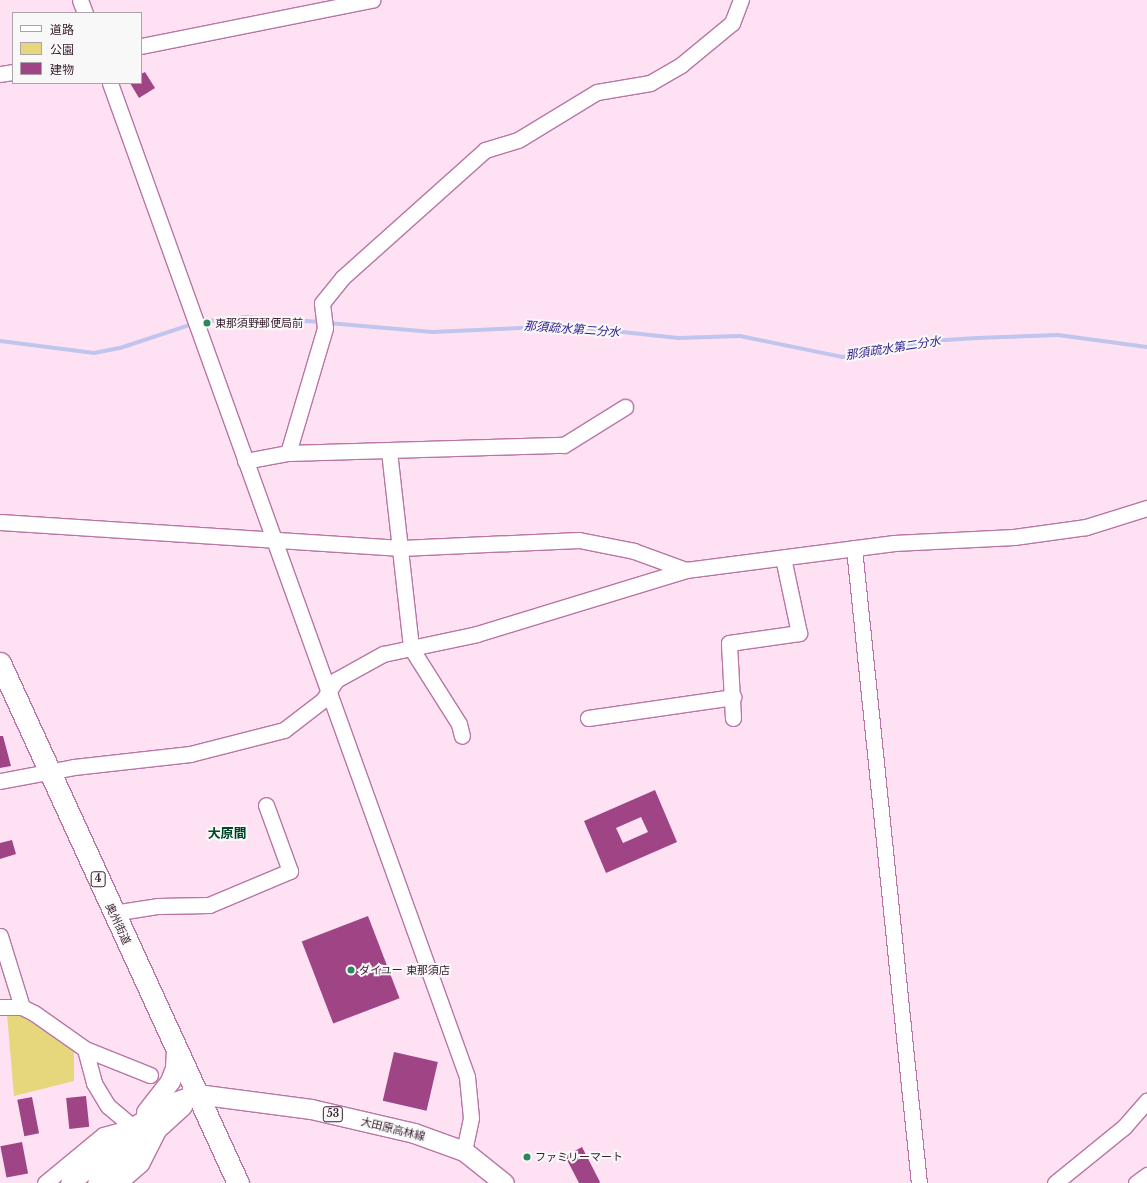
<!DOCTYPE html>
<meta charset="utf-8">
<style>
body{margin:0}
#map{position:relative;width:1147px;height:1183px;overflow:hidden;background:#ffe1f4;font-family:"Libre Baskerville","Noto Sans JP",serif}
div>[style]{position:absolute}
.green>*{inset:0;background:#e6d67c}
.stream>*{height:4px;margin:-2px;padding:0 2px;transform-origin:2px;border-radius:2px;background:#c0c5ee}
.building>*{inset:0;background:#9f4586;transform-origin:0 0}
.roads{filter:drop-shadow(1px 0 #b976a4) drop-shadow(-1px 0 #b976a4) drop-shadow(0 1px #b976a4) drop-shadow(0 -1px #b976a4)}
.minor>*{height:15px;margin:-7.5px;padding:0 7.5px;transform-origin:7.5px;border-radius:7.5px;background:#fff}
.major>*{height:19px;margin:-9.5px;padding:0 9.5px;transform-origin:9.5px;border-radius:9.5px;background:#fff}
.highway>*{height:21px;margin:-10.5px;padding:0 10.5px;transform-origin:10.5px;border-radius:10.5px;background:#fff}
.dots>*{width:11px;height:11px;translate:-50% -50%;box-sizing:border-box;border:2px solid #f8f8f8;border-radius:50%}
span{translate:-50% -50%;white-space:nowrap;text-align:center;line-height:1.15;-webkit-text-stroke:4px #f8f8f8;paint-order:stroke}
.shield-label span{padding:1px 3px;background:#f8f8f8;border:1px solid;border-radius:3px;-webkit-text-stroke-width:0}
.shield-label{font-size:10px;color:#3b2032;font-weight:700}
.poi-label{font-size:11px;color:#3b2032}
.left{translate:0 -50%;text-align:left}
.street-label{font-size:11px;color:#3b2032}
.water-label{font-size:12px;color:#2e1b8d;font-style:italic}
.quarter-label{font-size:13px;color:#00462a;font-weight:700}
.legend{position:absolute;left:12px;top:12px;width:130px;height:72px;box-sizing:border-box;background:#f8f8f8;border:1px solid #aca2a9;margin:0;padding:5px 7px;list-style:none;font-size:12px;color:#3b2032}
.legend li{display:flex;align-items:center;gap:8px;height:20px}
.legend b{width:20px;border:1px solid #aca2a9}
</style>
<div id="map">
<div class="green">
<i style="clip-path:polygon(7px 1014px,29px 1016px,71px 1045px,74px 1051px,74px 1081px,14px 1096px)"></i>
</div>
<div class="stream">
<i style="left:199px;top:322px;width:47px;rotate:-6.1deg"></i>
<i style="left:246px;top:317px;width:75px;rotate:3.8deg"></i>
<i style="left:328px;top:323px;width:105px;rotate:4.9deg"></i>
<i style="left:433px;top:332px;width:133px;rotate:-2.6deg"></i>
<i style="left:566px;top:326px;width:113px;rotate:6.1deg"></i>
<i style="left:678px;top:338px;width:62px;rotate:-1.8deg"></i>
<i style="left:740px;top:336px;width:104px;rotate:11.6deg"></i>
<i style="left:842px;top:357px;width:89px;rotate:-10.3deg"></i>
<i style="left:930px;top:341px;width:47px;rotate:-3.7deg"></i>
<i style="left:977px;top:338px;width:81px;rotate:-2.1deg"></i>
<i style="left:1058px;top:335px;width:90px;rotate:7.7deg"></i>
<i style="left:0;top:341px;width:95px;rotate:7.3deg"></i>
<i style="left:94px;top:353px;width:26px;rotate:-11deg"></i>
<i style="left:120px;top:348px;width:77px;rotate:-18.2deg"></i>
</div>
<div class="building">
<i style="clip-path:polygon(145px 72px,155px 88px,139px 98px,130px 83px,141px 83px,141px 74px)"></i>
<i style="clip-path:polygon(0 736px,3px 736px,11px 766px,0 768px)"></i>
<i style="clip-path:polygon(evenodd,655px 790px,677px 842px,606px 873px,584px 821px,655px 790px,641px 817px,648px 832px,623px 843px,616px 828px,641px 817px)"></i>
<i style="clip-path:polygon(12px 840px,16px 854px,0 859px,0 843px)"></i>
<i style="left:368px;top:916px;width:88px;height:71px;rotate:69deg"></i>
<i style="left:394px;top:1052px;width:45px;height:50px;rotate:13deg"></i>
<i style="left:86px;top:1096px;width:31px;height:20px;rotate:84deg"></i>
<i style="left:32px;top:1097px;width:37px;height:15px;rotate:79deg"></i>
<i style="left:22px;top:1142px;width:32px;height:22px;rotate:79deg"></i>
<i style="clip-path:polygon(582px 1147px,600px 1182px,599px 1183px,579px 1183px,565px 1156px)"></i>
</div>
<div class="roads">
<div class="minor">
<i style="left:80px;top:0;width:14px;rotate:69deg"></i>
<i style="left:141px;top:46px;width:236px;rotate:-11.3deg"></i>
<i style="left:0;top:74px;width:13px;rotate:-9deg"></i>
<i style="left:110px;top:83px;width:1056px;rotate:70.24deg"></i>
<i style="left:467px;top:1077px;width:41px;rotate:84.4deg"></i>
<i style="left:471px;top:1118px;width:34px;rotate:102deg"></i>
<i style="left:389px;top:451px;width:198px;rotate:83.6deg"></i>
<i style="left:411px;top:648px;width:90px;rotate:57.7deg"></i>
<i style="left:459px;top:724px;width:12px;rotate:76deg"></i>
<i style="left:288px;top:453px;width:276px;rotate:-1.7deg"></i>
<i style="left:564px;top:445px;width:72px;rotate:-31.9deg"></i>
<i style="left:245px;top:461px;width:44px;rotate:-10.5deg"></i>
<i style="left:288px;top:453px;width:130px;rotate:-73.5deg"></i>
<i style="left:325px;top:328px;width:25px;rotate:-97deg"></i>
<i style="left:322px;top:303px;width:32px;rotate:-51deg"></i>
<i style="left:342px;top:278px;width:192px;rotate:-41.8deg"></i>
<i style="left:485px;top:150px;width:34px;rotate:-17deg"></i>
<i style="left:518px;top:140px;width:92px;rotate:-31.3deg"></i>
<i style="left:597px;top:92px;width:54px;rotate:-9.6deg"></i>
<i style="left:650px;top:83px;width:36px;rotate:-30deg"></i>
<i style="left:681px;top:65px;width:66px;rotate:-39.5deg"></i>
<i style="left:732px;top:23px;width:25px;rotate:-69deg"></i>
<i style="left:0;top:522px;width:402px;rotate:3.7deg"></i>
<i style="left:401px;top:548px;width:178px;rotate:-2.6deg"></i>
<i style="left:579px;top:540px;width:56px;rotate:11.3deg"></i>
<i style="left:634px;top:551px;width:55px;rotate:20.1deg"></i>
<i style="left:854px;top:548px;width:638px;rotate:84.16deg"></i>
<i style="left:588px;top:718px;width:147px;rotate:-8.2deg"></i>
<i style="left:733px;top:718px;width:75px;rotate:-93.1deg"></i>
<i style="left:729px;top:643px;width:71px;rotate:-8.1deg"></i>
<i style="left:799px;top:633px;width:77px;rotate:-102deg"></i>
<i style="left:0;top:781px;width:75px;rotate:-10.7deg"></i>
<i style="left:74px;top:767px;width:117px;rotate:-6.4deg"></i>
<i style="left:190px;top:754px;width:97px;rotate:-14.3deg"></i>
<i style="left:284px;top:730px;width:49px;rotate:-37.6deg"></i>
<i style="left:323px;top:700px;width:24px;rotate:-57deg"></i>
<i style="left:336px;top:680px;width:54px;rotate:-29deg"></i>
<i style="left:383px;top:654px;width:96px;rotate:-12deg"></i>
<i style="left:477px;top:634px;width:219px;rotate:-17deg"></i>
<i style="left:686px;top:570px;width:210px;rotate:-7.4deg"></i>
<i style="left:894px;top:543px;width:120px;rotate:-2.9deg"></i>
<i style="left:1014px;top:537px;width:73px;rotate:-7.9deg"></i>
<i style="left:1086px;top:527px;width:64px;rotate:-17.3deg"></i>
<i style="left:113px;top:913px;width:46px;rotate:-8.8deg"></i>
<i style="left:158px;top:906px;width:51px;rotate:-1.1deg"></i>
<i style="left:209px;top:905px;width:88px;rotate:-22.8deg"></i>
<i style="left:290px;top:871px;width:70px;rotate:-110deg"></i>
<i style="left:0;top:936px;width:74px;rotate:72.8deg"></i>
<i style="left:0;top:1007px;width:22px"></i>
<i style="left:22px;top:1007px;width:13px;rotate:27deg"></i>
<i style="left:34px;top:1013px;width:62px;rotate:35.2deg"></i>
<i style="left:85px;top:1049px;width:35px;rotate:75deg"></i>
<i style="left:94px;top:1083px;width:27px;rotate:59deg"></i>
<i style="left:108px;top:1106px;width:33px;rotate:40deg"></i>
<i style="left:85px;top:1049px;width:70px;rotate:21.8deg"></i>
<i style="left:45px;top:1183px;width:75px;rotate:-39.6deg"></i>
<i style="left:103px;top:1135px;width:31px;rotate:-15deg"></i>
<i style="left:119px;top:1183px;width:29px;rotate:-41deg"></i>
<i style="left:141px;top:1164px;width:36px;rotate:-63deg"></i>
<i style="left:1055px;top:1183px;width:89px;rotate:-39.1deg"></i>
<i style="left:1124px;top:1127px;width:35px;rotate:-49deg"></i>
<i style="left:1136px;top:1183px;width:14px;rotate:-36deg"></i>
</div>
<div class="major">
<i style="left:146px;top:1112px;width:39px;rotate:-52deg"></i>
<i style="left:170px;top:1081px;width:14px;rotate:-69deg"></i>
<i style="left:175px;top:1068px;width:20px;rotate:-87deg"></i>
<i style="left:70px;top:1183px;width:84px;rotate:-41.6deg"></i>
<i style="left:133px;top:1127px;width:46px;rotate:-31.6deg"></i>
<i style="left:172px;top:1103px;width:27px;rotate:-20deg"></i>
<i style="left:197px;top:1094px;width:115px;rotate:7.5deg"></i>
<i style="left:311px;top:1109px;width:106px;rotate:13.1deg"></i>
<i style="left:414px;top:1133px;width:53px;rotate:19.8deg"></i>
<i style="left:464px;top:1151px;width:51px;rotate:38.7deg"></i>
<i style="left:97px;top:1183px;width:115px;rotate:-42.2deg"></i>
</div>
<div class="highway">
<i style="left:0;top:663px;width:572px;rotate:65.41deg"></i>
</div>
</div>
<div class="dots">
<i style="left:207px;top:323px;background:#2c875d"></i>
<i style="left:351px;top:970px;background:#2c875d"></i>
<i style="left:527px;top:1157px;background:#2c875d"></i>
</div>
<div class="shield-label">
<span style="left:98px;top:879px">4</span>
<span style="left:333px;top:1114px">53</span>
</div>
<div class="poi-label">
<span class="left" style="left:215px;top:323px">東那須野郵便局前</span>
<span class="left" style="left:359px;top:970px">ダイユー 東那須店</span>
<span class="left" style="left:535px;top:1157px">ファミリーマート</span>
</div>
<div class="street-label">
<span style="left:118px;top:924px;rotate:65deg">奥州街道</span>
<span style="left:393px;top:1129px;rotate:14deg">大田原高林線</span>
</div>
<div class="water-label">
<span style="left:572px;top:329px;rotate:4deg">那須疏水第二分水</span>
<span style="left:893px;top:348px;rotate:-9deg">那須疏水第二分水</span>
</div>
<div class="quarter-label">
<span style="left:227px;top:834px">大原間</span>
</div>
<ul class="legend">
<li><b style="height:5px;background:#fff"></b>道路</li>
<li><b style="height:11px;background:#e6d67c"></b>公園</li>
<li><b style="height:11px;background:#9f4586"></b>建物</li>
</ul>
</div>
